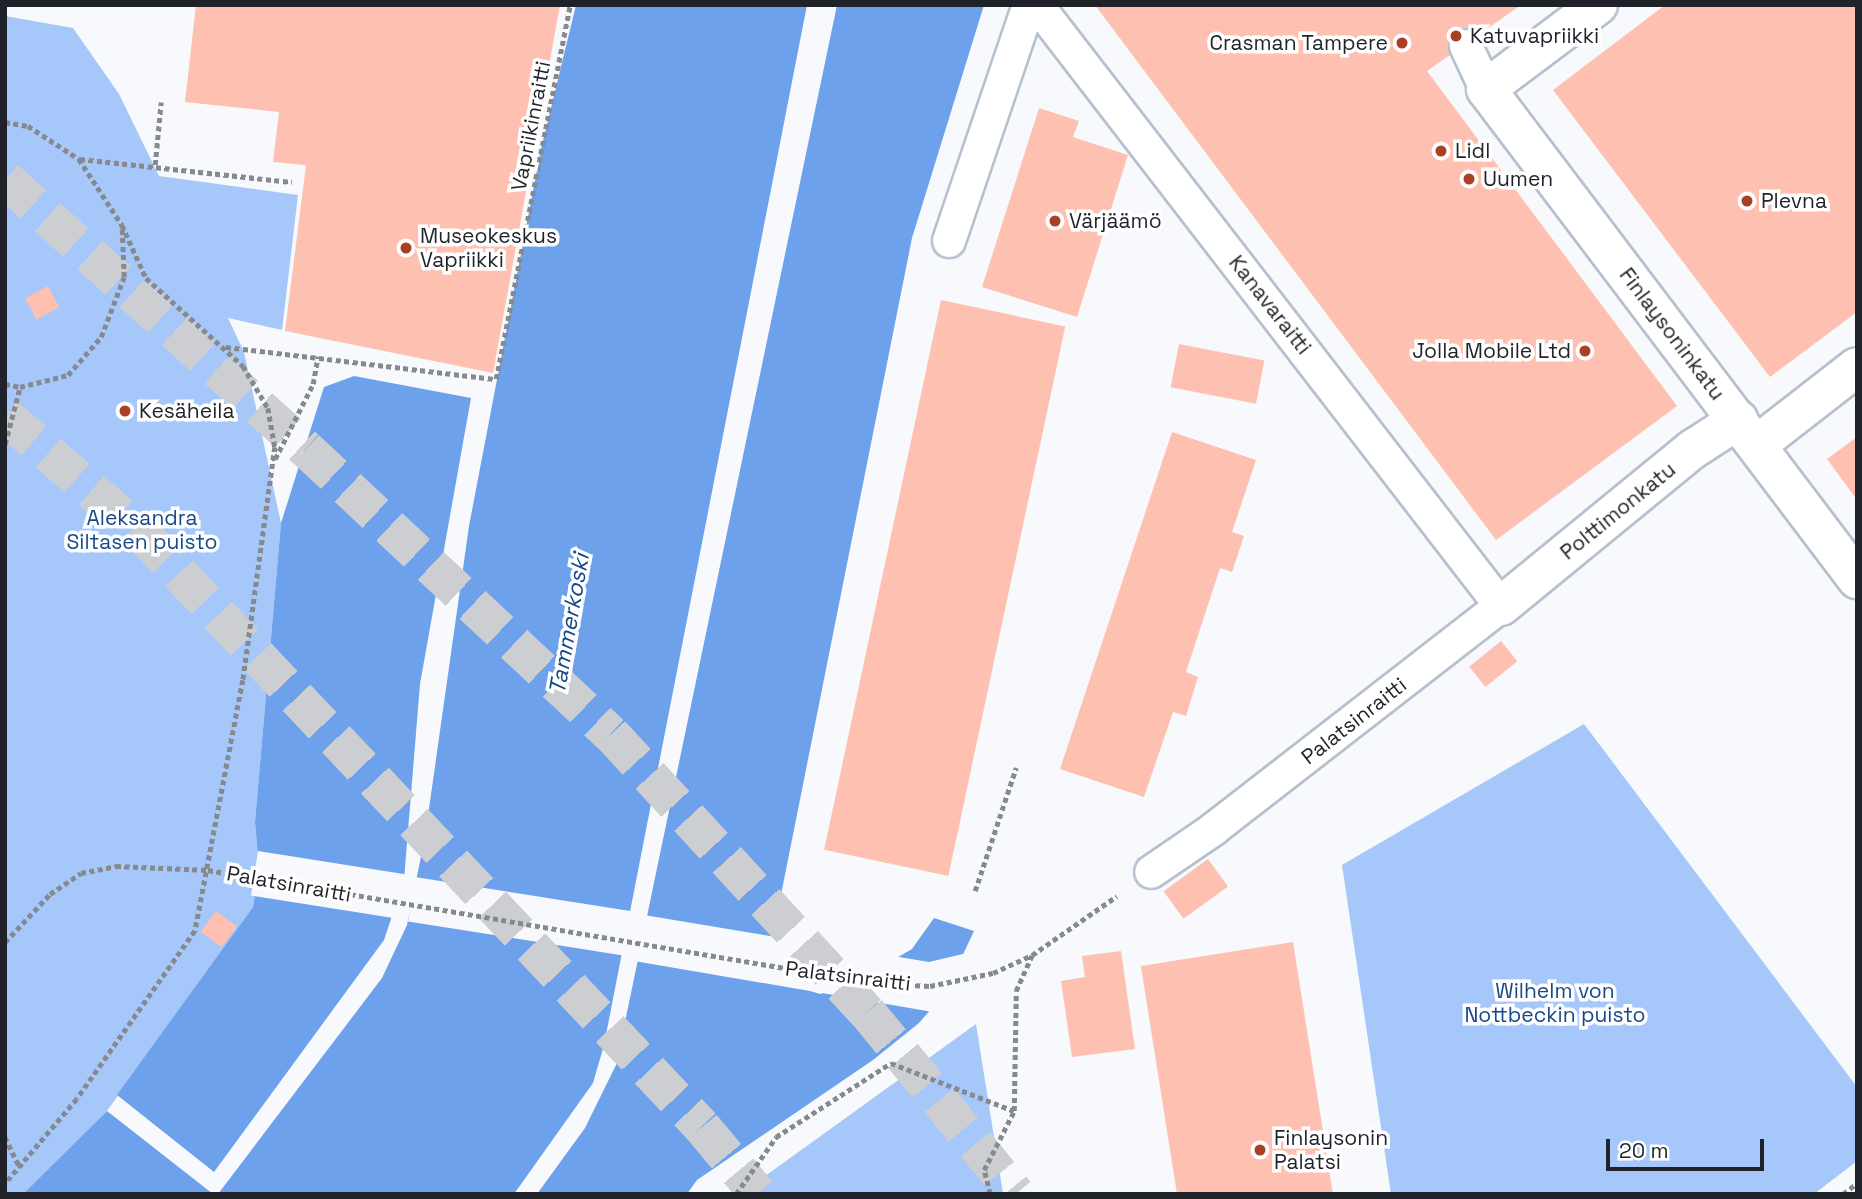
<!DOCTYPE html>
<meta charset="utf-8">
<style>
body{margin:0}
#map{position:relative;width:1862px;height:1199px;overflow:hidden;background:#f7f9fc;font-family:"Space Grotesk",sans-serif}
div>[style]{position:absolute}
.green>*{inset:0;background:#a5c7f9}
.water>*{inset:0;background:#6ea1eb}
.pier>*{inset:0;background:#f7f9fc;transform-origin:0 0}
.building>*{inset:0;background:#fec1b1;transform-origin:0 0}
.trunk-tunnel>*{height:38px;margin-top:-19px;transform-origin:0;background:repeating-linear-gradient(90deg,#ccced2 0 38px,transparent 0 57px)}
.path>*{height:4.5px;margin-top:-2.25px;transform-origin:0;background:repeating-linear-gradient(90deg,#86898e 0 5px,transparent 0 8.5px)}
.roads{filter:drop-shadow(2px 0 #b6c0cf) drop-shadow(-2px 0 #b6c0cf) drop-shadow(0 2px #b6c0cf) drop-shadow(0 -2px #b6c0cf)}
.service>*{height:32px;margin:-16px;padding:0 16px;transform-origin:16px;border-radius:16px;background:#fff}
.pedestrian>*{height:38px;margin:-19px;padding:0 19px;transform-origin:19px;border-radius:19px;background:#fff}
.minor>*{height:38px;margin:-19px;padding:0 19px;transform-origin:19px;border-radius:19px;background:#fff}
.path-bridge>*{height:4.5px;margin-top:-2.25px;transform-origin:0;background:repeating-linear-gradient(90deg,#86898e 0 5px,transparent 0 8.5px)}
.dots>*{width:19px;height:19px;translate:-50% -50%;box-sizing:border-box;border:4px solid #fff;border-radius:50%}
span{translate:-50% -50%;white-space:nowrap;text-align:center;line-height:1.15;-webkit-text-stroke:7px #fff;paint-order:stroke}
.poi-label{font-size:21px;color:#1f2329}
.left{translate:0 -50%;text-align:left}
.right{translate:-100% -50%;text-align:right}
.street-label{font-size:21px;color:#1f2329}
.park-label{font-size:21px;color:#18488a}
.water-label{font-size:23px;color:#174789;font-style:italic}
.frame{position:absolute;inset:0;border:7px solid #1f2329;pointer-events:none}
.scale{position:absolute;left:1606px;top:1139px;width:158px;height:32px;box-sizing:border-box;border:4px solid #1f2329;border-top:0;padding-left:9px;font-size:21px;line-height:24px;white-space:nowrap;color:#1f2329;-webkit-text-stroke:5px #fff;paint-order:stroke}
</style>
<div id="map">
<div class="green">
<i style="clip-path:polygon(5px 16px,73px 28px,119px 94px,159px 176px,298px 195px,282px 330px,228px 318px,244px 352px,281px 523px,255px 822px,259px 868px,253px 907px,107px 1111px,23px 1194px,5px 1194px)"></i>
<i style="clip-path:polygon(1584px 724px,1857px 1087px,1857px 1161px,1814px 1194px,1391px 1194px,1342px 865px)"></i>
<i style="clip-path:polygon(976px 1024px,1003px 1194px,740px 1194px)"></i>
</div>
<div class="water">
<i style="clip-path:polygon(576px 5px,807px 5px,604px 1045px,593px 1083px,514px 1194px,218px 1194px,382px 978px,407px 925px,425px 837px,469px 526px,541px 149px)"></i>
<i style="clip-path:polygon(837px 5px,984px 5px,912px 238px,771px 945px,781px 970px,798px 987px,820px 994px,848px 986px,912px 949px,934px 918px,974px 931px,945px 993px,919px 1023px,873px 1060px,697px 1180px,687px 1194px,537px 1194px,585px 1128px,616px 1065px)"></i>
<i style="clip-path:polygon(354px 376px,471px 398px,420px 684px,404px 880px,384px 940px,214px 1172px,117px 1095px,253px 907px,259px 868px,255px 822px,281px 523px,324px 387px)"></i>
<i style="clip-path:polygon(107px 1111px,213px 1194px,23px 1194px)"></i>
</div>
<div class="pier">
<i style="left:258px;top:851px;width:152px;height:45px;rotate:9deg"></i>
<i style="left:415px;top:877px;width:221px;height:45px;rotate:9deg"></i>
<i style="clip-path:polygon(644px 915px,776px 937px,784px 968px,799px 984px,820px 990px,847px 982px,893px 956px,929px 962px,967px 953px,948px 994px,933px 1012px,634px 961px)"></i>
</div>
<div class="building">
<i style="clip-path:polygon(196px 5px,560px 5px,493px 373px,285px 331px,306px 165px,273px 162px,279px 112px,185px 102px)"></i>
<i style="clip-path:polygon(1095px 5px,1521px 5px,1427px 71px,1677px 406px,1496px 540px)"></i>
<i style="clip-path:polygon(1665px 5px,1857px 5px,1857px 312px,1770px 377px,1553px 90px)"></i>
<i style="clip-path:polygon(1039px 108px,1079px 121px,1073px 137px,1128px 155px,1077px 317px,982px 287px)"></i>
<i style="left:48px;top:286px;width:24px;height:26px;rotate:62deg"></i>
<i style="left:941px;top:300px;width:127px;height:562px;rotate:12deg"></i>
<i style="left:1179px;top:344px;width:87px;height:44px;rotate:11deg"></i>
<i style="clip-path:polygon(1172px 432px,1256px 460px,1232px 532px,1244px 536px,1232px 572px,1220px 568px,1186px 672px,1198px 677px,1186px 716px,1173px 712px,1144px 797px,1060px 769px)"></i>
<i style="clip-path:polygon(1857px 437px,1857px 500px,1827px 459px)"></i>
<i style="left:1501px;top:641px;width:26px;height:41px;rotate:51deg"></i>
<i style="left:1208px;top:859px;width:34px;height:55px;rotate:54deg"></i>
<i style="left:216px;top:911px;width:26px;height:26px;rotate:36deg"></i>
<i style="left:1293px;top:942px;width:255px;height:154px;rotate:81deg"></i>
<i style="clip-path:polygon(1121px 951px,1135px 1049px,1072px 1057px,1061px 981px,1085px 977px,1082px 956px)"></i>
</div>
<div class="trunk-tunnel">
<i style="left:5px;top:179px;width:404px;rotate:41.9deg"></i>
<i style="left:306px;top:449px;width:417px;rotate:43.1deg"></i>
<i style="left:611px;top:734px;width:378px;rotate:47.4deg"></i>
<i style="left:867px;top:1012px;width:235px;rotate:50.7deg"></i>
<i style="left:5px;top:416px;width:178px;rotate:40.7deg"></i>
<i style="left:140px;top:532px;width:818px;rotate:46.63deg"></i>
<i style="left:702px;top:1127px;width:87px;rotate:50.1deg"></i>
</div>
<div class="path">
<i style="left:5px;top:122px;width:23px;rotate:10deg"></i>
<i style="left:28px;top:126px;width:61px;rotate:32.9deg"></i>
<i style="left:79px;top:159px;width:79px;rotate:56.9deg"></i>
<i style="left:122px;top:225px;width:58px;rotate:65.6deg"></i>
<i style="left:146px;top:278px;width:131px;rotate:42.2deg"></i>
<i style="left:243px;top:366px;width:49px;rotate:59.2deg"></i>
<i style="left:268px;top:408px;width:40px;rotate:80deg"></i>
<i style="left:275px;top:447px;width:235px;rotate:97.8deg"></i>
<i style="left:243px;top:680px;width:256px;rotate:100.8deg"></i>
<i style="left:195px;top:931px;width:205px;rotate:125.1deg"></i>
<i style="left:77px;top:1099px;width:111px;rotate:130.3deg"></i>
<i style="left:80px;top:159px;width:213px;rotate:6.2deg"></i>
<i style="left:155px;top:165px;width:63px;rotate:-84.6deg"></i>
<i style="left:226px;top:347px;width:272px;rotate:6.8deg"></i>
<i style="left:496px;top:379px;width:381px;rotate:-78.8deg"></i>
<i style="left:5px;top:384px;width:15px;rotate:11deg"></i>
<i style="left:20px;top:387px;width:49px;rotate:-14deg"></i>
<i style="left:68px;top:375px;width:50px;rotate:-49deg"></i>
<i style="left:101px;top:337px;width:64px;rotate:-69deg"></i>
<i style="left:124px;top:277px;width:48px;rotate:-92.4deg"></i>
<i style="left:5px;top:444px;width:59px;rotate:-75.3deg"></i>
<i style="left:275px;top:459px;width:84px;rotate:-63.1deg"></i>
<i style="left:313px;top:384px;width:28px;rotate:-80deg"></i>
<i style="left:975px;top:891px;width:130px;rotate:-71.6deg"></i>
<i style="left:5px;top:942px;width:66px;rotate:-46.8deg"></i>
<i style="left:50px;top:894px;width:37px;rotate:-34deg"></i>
<i style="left:81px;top:873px;width:36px;rotate:-11deg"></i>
<i style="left:116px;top:866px;width:92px;rotate:2.5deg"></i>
<i style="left:993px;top:973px;width:43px;rotate:-24.8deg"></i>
<i style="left:1032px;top:955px;width:103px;rotate:-34.8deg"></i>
<i style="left:5px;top:1137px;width:34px;rotate:64deg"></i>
<i style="left:736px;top:1194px;width:70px;rotate:-54.9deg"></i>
<i style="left:776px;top:1137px;width:137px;rotate:-32.8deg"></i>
<i style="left:891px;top:1063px;width:132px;rotate:21.3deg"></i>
<i style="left:990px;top:1194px;width:25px;rotate:-104deg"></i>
<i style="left:984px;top:1170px;width:66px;rotate:-63deg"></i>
<i style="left:1014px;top:1111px;width:120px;rotate:-89deg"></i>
<i style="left:1016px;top:991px;width:39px;rotate:-66deg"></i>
<i style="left:1843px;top:1194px;width:18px;rotate:-38deg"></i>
</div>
<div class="roads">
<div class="service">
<i style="left:1037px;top:5px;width:759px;rotate:52.33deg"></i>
<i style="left:1501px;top:606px;width:363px;rotate:142.2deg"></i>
<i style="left:1214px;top:829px;width:76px;rotate:145.7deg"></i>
<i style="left:1466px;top:46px;width:47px;rotate:65.1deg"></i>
<i style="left:949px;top:241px;width:249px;rotate:-71.3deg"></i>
</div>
<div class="pedestrian">
<i style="left:1486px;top:89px;width:140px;rotate:-36.9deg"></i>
</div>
<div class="minor">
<i style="left:1486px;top:89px;width:615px;rotate:52.87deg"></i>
<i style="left:1758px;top:444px;width:125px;rotate:-37.9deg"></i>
<i style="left:1501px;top:606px;width:248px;rotate:-39.3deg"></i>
<i style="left:1693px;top:449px;width:54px;rotate:-32.8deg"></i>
</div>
</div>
<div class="path-bridge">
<i style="left:208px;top:870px;width:675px;rotate:9.64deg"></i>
<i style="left:873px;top:983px;width:57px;rotate:3deg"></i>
<i style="left:930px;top:986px;width:64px;rotate:-11.7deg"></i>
</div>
<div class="dots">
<i style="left:1456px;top:36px;background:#a94025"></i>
<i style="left:1402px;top:43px;background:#a94025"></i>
<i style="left:1441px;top:151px;background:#a94025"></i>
<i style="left:1469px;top:179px;background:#a94025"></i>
<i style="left:1747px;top:201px;background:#a94025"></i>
<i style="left:1055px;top:221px;background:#a94025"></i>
<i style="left:406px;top:248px;background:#a94025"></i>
<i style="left:1585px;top:351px;background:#a94025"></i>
<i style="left:125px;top:411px;background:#a94025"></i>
<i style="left:1260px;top:1150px;background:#a94025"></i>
</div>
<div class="poi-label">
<span class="left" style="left:1470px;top:36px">Katuvapriikki</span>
<span class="right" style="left:1388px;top:43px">Crasman Tampere</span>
<span class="left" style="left:1455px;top:151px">Lidl</span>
<span class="left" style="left:1483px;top:179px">Uumen</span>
<span class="left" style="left:1761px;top:201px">Plevna</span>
<span class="left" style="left:1069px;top:221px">Värjäämö</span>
<span class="left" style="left:420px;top:248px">Museokeskus<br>Vapriikki</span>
<span class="right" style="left:1571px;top:351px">Jolla Mobile Ltd</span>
<span class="left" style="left:139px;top:411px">Kesäheila</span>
<span class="left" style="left:1274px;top:1150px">Finlaysonin<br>Palatsi</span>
</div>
<div class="street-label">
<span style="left:531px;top:126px;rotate:-79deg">Vapriikinraitti</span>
<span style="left:1270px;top:305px;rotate:52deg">Kanavaraitti</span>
<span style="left:1672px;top:334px;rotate:53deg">Finlaysoninkatu</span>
<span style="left:1618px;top:511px;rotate:-39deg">Polttimonkatu</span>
<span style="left:1354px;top:721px;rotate:-38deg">Palatsinraitti</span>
<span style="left:289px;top:884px;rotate:10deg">Palatsinraitti</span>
<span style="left:848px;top:976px;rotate:7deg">Palatsinraitti</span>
</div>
<div class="park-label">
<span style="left:142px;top:530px">Aleksandra<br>Siltasen puisto</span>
<span style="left:1555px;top:1003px">Wilhelm von<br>Nottbeckin puisto</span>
</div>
<div class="water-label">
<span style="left:569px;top:624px;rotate:-80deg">Tammerkoski</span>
</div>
<div class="frame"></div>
<div class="scale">20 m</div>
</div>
